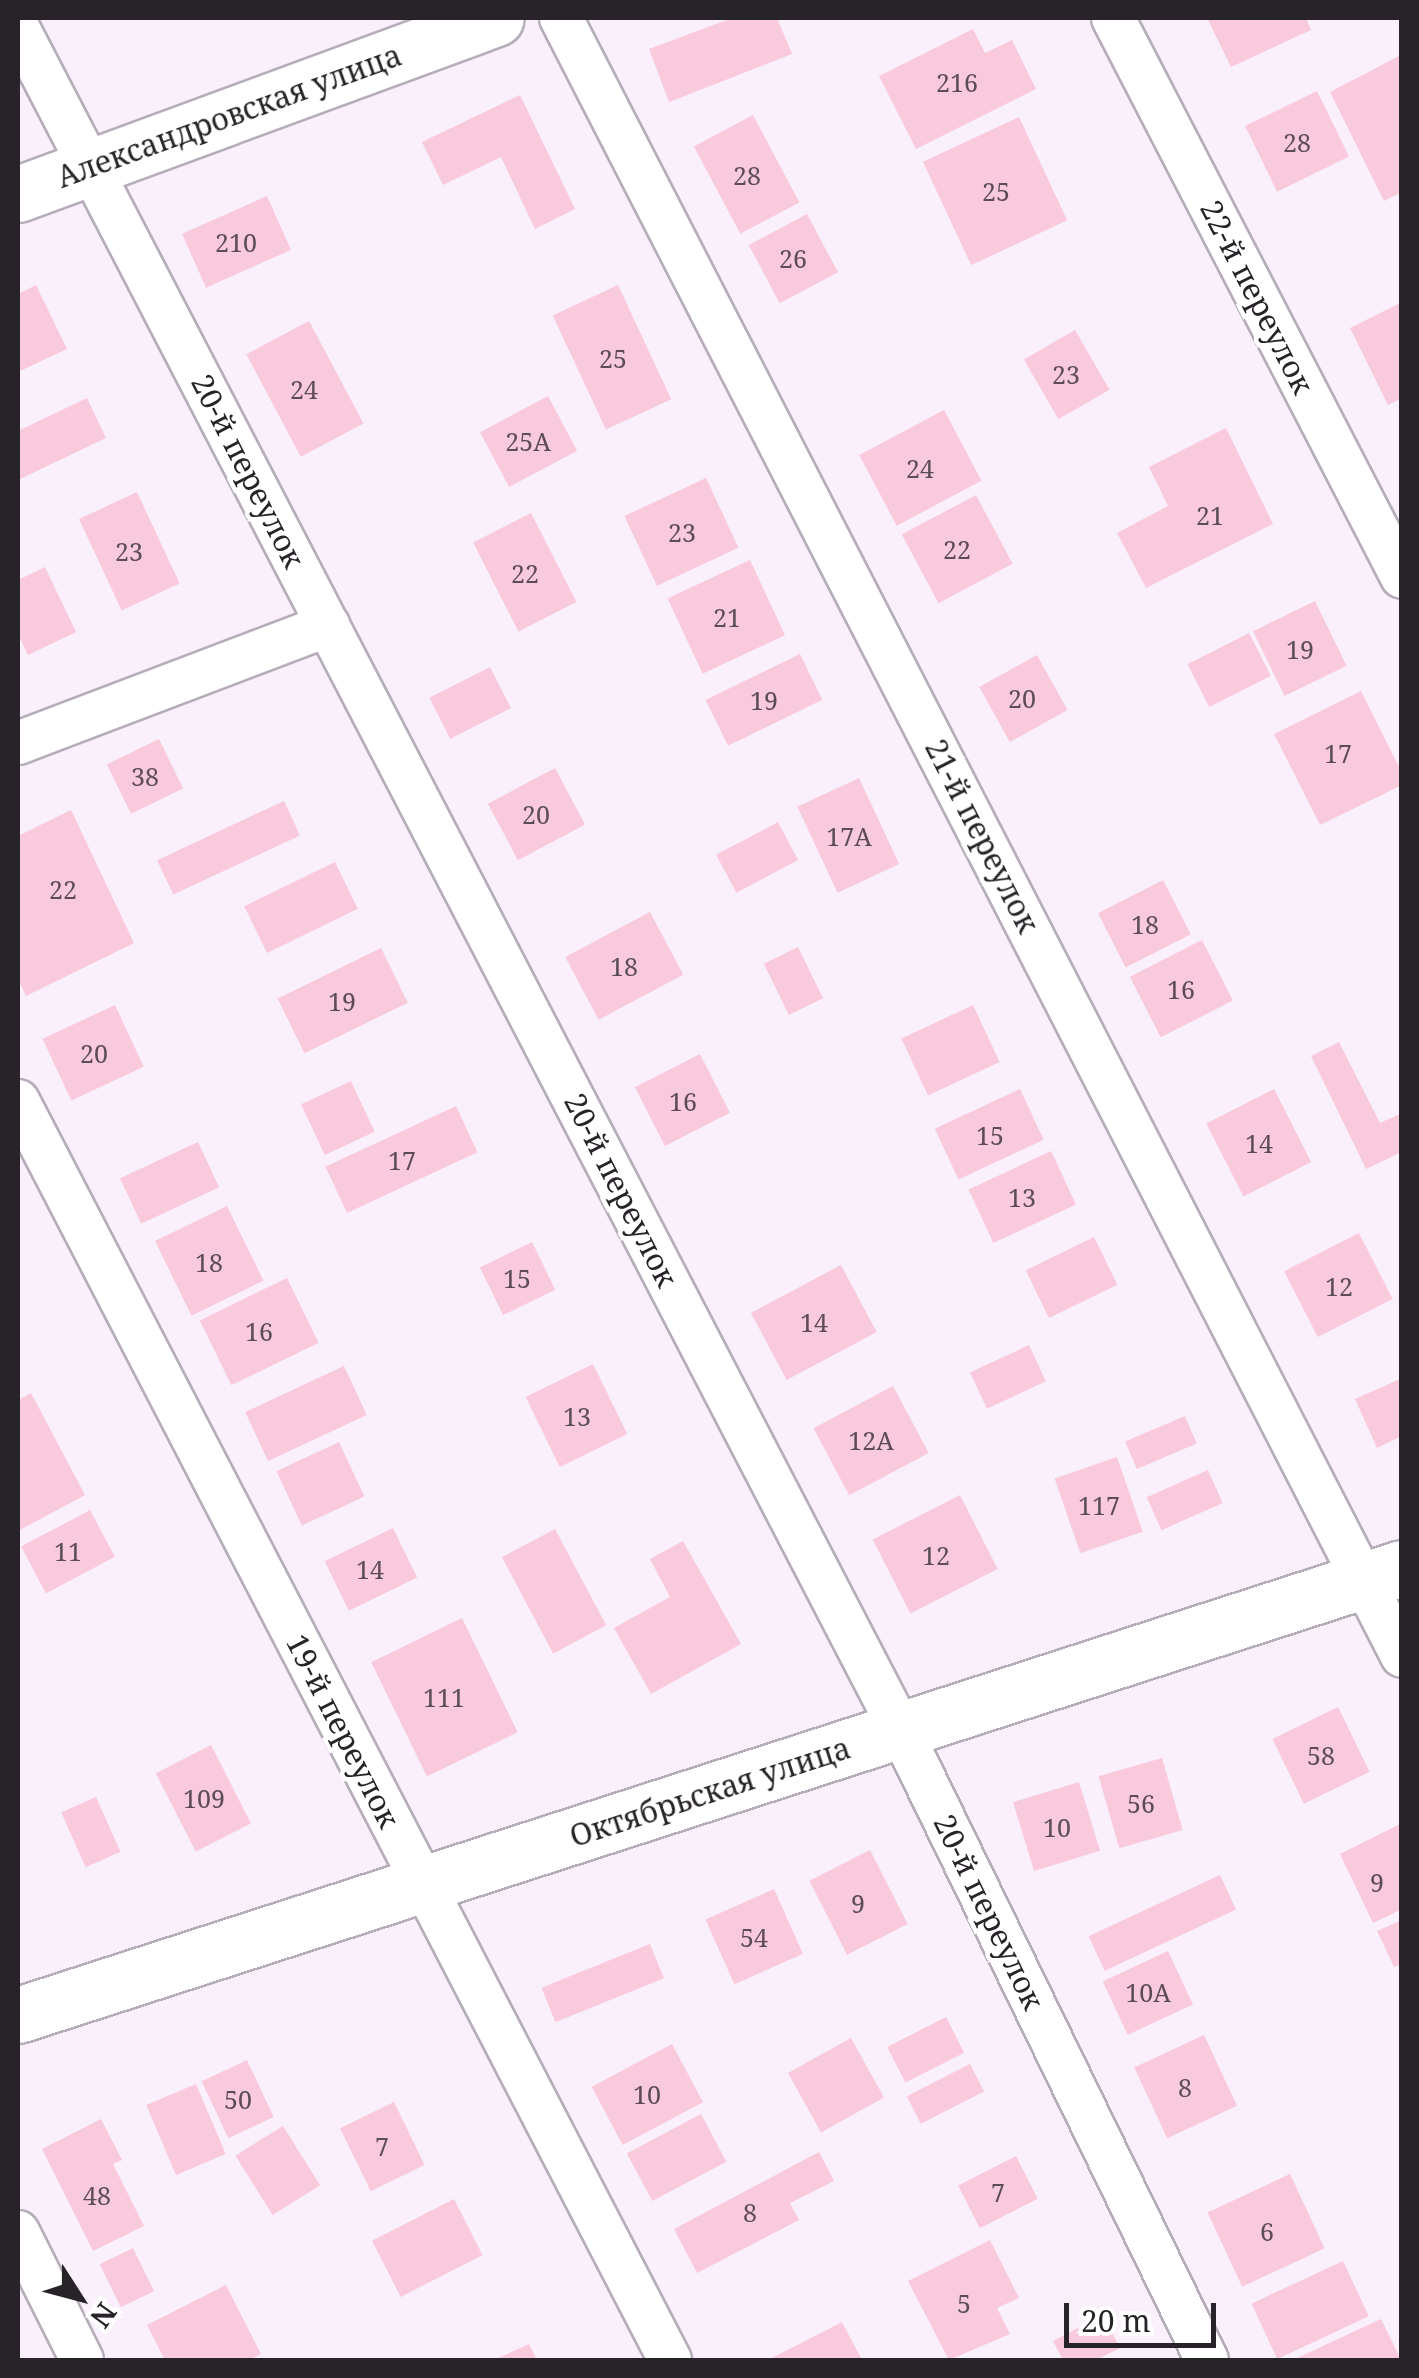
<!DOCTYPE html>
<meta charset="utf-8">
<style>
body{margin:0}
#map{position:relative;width:1419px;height:2378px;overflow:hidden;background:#f9f0fc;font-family:"Noto Serif",serif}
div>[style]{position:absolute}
.building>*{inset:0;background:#f9c9dc;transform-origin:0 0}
.roads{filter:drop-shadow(2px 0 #b5adb9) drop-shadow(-2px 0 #b5adb9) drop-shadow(0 2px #b5adb9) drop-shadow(0 -2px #b5adb9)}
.street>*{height:42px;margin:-21px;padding:0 21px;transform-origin:21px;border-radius:21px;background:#fff}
.secondary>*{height:55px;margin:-27.5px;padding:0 27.5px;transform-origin:27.5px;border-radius:27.5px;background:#fff}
span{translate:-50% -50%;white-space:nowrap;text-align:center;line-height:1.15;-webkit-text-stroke:9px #fff;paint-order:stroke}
.number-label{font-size:25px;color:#5c4c55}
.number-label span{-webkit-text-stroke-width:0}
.street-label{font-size:30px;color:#272328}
.frame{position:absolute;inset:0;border:20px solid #272328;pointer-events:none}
.north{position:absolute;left:30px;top:2248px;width:100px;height:100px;-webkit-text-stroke:8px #fff;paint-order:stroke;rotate:126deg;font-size:28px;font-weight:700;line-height:40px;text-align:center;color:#272328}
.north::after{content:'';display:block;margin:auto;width:35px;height:45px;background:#272328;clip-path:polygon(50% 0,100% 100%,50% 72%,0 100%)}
.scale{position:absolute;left:1064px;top:2303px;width:152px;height:45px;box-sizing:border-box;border:5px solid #272328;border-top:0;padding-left:12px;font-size:30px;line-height:35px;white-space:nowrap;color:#272328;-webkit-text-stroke:8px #fff;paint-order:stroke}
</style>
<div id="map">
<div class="building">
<i style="clip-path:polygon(732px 18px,777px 18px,792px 54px,669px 102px,649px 49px)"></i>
<i style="clip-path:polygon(1207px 18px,1306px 18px,1311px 30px,1231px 67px)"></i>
<i style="clip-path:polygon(973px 29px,985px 53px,1012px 40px,1036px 89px,916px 149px,879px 76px)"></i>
<i style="clip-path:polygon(1399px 56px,1402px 192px,1384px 201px,1330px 92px)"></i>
<i style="left:1317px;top:91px;width:73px;height:80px;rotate:64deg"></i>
<i style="clip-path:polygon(520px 95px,575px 209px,535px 229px,501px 157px,443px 185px,422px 142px)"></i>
<i style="left:753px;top:115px;width:99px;height:67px;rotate:62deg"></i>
<i style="left:1019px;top:117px;width:114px;height:106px;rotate:65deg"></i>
<i style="left:267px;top:196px;width:59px;height:93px;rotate:66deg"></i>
<i style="left:807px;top:214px;width:66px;height:66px;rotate:62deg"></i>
<i style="clip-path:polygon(36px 285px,67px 349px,18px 372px,18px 294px)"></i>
<i style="left:618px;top:285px;width:126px;height:72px;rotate:65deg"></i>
<i style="clip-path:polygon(1402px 302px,1402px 398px,1388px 405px,1350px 328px)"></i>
<i style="left:309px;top:321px;width:116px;height:71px;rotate:62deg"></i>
<i style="left:1075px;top:330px;width:69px;height:59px;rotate:60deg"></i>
<i style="left:548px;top:396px;width:62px;height:77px;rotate:62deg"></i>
<i style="clip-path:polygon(87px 398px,106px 438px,18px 480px,18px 431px)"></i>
<i style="left:944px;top:410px;width:80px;height:96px;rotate:62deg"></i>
<i style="clip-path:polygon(1226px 428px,1273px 524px,1146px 588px,1117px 533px,1168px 506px,1149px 467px)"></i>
<i style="left:706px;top:478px;width:77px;height:90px;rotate:65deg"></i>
<i style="left:137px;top:492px;width:101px;height:64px;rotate:65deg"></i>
<i style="left:976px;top:495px;width:78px;height:84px;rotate:62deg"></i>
<i style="left:531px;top:513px;width:100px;height:65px;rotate:63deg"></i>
<i style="left:750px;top:560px;width:83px;height:91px;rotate:65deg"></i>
<i style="clip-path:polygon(45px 567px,76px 632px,28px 655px,18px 634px,18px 580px)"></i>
<i style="left:1315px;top:601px;width:72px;height:69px;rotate:64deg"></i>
<i style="left:1249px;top:633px;width:48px;height:69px;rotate:63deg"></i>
<i style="left:800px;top:654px;width:51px;height:105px;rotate:64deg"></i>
<i style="left:1037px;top:655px;width:63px;height:66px;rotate:61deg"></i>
<i style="left:490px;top:667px;width:46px;height:68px;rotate:63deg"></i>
<i style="clip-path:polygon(1361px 691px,1402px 773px,1402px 785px,1320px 825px,1274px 734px)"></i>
<i style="left:159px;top:739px;width:55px;height:58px;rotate:64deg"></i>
<i style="left:555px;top:768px;width:64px;height:76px;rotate:62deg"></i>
<i style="left:859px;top:778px;width:95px;height:68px;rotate:65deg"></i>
<i style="left:284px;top:801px;width:38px;height:140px;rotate:65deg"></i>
<i style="clip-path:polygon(71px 810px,134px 943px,26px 996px,18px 979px,18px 836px)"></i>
<i style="left:778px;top:822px;width:43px;height:70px;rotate:62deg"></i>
<i style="left:335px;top:862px;width:52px;height:101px;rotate:64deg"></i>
<i style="left:1163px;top:880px;width:61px;height:73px;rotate:63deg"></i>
<i style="left:650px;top:912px;width:71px;height:96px;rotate:62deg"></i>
<i style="left:1202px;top:940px;width:68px;height:81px;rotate:63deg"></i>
<i style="left:798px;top:947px;width:57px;height:38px;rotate:64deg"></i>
<i style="left:381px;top:948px;width:61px;height:115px;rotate:64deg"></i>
<i style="left:115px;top:1005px;width:68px;height:80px;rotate:65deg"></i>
<i style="left:973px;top:1005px;width:63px;height:79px;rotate:65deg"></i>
<i style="clip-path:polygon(1339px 1042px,1380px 1123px,1402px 1113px,1402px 1152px,1366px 1169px,1311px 1056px)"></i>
<i style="left:700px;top:1054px;width:66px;height:73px;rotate:63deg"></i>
<i style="left:351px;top:1081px;width:56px;height:55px;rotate:65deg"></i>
<i style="left:1020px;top:1089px;width:56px;height:94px;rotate:65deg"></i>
<i style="left:1274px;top:1089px;width:82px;height:76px;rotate:63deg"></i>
<i style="left:456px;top:1106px;width:51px;height:144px;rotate:65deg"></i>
<i style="left:198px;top:1142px;width:50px;height:86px;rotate:65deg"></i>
<i style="left:1051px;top:1151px;width:59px;height:91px;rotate:65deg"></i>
<i style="left:227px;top:1206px;width:83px;height:80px;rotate:64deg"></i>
<i style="left:1359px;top:1233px;width:74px;height:84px;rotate:63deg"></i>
<i style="left:1094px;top:1237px;width:53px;height:76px;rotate:64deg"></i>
<i style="left:532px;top:1242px;width:53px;height:58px;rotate:64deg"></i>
<i style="left:841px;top:1265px;width:76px;height:102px;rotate:62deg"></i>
<i style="left:287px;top:1278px;width:72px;height:97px;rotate:64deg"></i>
<i style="left:1029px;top:1345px;width:40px;height:65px;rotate:65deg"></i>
<i style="left:593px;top:1364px;width:78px;height:75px;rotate:64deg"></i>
<i style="left:344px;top:1366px;width:54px;height:109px;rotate:65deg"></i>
<i style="clip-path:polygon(1402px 1378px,1402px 1436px,1377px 1448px,1355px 1399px)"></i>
<i style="left:893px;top:1386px;width:76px;height:90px;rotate:62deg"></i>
<i style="clip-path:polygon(31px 1393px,85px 1495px,18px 1531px,18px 1400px)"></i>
<i style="left:1185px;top:1416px;width:30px;height:65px;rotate:67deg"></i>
<i style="left:339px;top:1442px;width:60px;height:69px;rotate:65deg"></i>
<i style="left:1117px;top:1457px;width:79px;height:66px;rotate:71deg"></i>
<i style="left:1208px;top:1470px;width:36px;height:67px;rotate:66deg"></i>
<i style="left:960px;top:1495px;width:83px;height:98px;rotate:63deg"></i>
<i style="left:90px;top:1510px;width:53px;height:78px;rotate:62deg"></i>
<i style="left:393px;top:1528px;width:55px;height:76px;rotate:64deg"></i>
<i style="left:555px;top:1529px;width:109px;height:60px;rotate:62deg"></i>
<i style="clip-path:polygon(683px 1541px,741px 1644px,651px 1694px,614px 1628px,670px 1597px,650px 1559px)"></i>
<i style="left:462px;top:1618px;width:127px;height:101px;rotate:64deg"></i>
<i style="left:1338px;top:1707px;width:72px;height:73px;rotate:64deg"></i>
<i style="left:211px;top:1745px;width:88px;height:62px;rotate:63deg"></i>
<i style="left:1162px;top:1758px;width:75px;height:66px;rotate:74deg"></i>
<i style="left:1079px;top:1782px;width:72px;height:69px;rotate:73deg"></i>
<i style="left:96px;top:1797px;width:60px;height:38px;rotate:66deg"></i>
<i style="clip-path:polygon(1402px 1823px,1402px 1909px,1373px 1923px,1340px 1854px)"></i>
<i style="left:870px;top:1850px;width:83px;height:68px;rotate:63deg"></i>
<i style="left:1220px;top:1875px;width:38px;height:145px;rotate:65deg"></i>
<i style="left:774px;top:1889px;width:71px;height:75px;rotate:66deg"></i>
<i style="clip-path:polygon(1402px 1920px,1402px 1964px,1394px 1967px,1377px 1931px)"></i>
<i style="left:650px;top:1944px;width:37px;height:117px;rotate:68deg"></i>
<i style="left:1168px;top:1951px;width:59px;height:72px;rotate:65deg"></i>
<i style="left:946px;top:2017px;width:40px;height:66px;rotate:63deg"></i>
<i style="left:1204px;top:2035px;width:78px;height:77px;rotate:65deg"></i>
<i style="left:851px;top:2038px;width:68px;height:72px;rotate:61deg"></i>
<i style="left:672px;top:2044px;width:66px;height:91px;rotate:62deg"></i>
<i style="left:247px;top:2060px;width:63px;height:50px;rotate:65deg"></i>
<i style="left:970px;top:2064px;width:31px;height:71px;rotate:63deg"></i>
<i style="left:196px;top:2084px;width:76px;height:54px;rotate:67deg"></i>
<i style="left:394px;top:2102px;width:70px;height:60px;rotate:64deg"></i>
<i style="left:701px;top:2114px;width:54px;height:84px;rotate:62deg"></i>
<i style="clip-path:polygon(101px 2119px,122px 2160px,113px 2164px,144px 2226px,93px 2251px,42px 2149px)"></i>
<i style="left:283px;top:2126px;width:70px;height:56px;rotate:58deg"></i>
<i style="clip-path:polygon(819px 2152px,834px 2181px,790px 2203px,799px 2220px,697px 2273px,674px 2229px)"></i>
<i style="left:1016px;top:2156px;width:48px;height:65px;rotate:63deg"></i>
<i style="left:1290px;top:2174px;width:82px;height:91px;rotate:65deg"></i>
<i style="left:454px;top:2199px;width:63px;height:92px;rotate:63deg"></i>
<i style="clip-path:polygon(990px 2240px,1019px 2298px,997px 2308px,1010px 2334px,949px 2360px,908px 2281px)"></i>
<i style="left:133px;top:2248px;width:48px;height:37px;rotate:64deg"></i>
<i style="left:1343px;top:2261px;width:61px;height:101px;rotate:65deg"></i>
<i style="clip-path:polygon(226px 2285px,261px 2354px,249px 2360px,165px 2360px,147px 2325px)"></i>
<i style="clip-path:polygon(1103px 2315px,1120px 2348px,1096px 2360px,1063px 2360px,1053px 2341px)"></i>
<i style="clip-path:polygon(1381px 2319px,1401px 2360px,1293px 2360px)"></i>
<i style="clip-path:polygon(842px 2322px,862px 2360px,768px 2360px)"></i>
<i style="clip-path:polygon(529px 2344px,537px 2360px,494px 2360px)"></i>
</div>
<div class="roads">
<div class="street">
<i style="left:561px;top:18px;width:1841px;rotate:62.82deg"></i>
<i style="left:1113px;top:18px;width:629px;rotate:62.66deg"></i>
<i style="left:18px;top:28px;width:1918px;rotate:62.59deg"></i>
<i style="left:901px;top:1731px;width:699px;rotate:64.06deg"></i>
<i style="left:18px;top:743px;width:332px;rotate:-20.8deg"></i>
<i style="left:18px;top:1101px;width:1418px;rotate:62.62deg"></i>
<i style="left:18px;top:2232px;width:143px;rotate:63.4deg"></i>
</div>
<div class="secondary">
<i style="left:18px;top:194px;width:509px;rotate:-20.21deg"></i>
<i style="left:18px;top:2015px;width:1454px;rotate:-17.9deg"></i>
</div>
</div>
<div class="number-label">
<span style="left:957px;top:82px">216</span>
<span style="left:1297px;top:142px">28</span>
<span style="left:747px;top:175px">28</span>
<span style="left:996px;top:191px">25</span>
<span style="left:236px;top:242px">210</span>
<span style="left:793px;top:258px">26</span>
<span style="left:613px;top:358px">25</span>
<span style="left:1066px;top:374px">23</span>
<span style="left:304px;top:389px">24</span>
<span style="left:528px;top:441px">25А</span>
<span style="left:920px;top:468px">24</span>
<span style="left:1210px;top:515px">21</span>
<span style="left:682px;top:532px">23</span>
<span style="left:957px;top:549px">22</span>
<span style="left:129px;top:551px">23</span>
<span style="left:525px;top:573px">22</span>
<span style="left:727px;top:617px">21</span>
<span style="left:1300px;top:649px">19</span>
<span style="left:1022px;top:698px">20</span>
<span style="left:764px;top:700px">19</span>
<span style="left:1338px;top:753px">17</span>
<span style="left:145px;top:776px">38</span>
<span style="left:536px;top:814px">20</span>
<span style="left:849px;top:836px">17А</span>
<span style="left:63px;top:889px">22</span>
<span style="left:1145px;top:924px">18</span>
<span style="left:624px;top:966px">18</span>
<span style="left:1181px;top:989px">16</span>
<span style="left:342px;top:1001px">19</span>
<span style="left:94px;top:1053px">20</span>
<span style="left:683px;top:1101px">16</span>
<span style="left:990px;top:1135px">15</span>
<span style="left:1259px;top:1143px">14</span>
<span style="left:402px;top:1160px">17</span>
<span style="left:1022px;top:1197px">13</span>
<span style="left:209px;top:1262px">18</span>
<span style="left:517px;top:1278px">15</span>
<span style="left:1339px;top:1286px">12</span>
<span style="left:814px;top:1322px">14</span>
<span style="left:259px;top:1331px">16</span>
<span style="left:577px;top:1416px">13</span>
<span style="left:871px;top:1440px">12А</span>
<span style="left:1099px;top:1505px">117</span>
<span style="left:68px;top:1551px">11</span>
<span style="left:936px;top:1555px">12</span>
<span style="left:370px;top:1569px">14</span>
<span style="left:444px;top:1697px">111</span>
<span style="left:1321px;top:1755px">58</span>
<span style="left:204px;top:1798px">109</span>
<span style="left:1141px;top:1803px">56</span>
<span style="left:1057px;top:1827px">10</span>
<span style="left:1377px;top:1882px">9</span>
<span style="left:858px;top:1903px">9</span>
<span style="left:754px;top:1937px">54</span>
<span style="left:1148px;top:1992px">10А</span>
<span style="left:1185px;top:2087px">8</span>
<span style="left:647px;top:2094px">10</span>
<span style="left:238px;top:2099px">50</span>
<span style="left:382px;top:2146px">7</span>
<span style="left:998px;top:2192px">7</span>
<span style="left:97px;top:2195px">48</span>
<span style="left:750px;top:2212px">8</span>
<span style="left:1267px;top:2231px">6</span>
<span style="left:964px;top:2303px">5</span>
</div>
<div class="street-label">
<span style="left:229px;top:116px;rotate:-20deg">Александровская улица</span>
<span style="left:1257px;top:297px;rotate:63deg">22-й переулок</span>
<span style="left:248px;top:471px;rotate:63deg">20-й переулок</span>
<span style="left:982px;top:836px;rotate:63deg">21-й переулок</span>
<span style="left:621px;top:1190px;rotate:63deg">20-й переулок</span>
<span style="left:343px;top:1731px;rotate:63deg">19-й переулок</span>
<span style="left:710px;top:1792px;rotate:-18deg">Октябрьская улица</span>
<span style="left:989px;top:1912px;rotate:64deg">20-й переулок</span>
</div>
<div class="frame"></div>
<div class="north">N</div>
<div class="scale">20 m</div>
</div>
